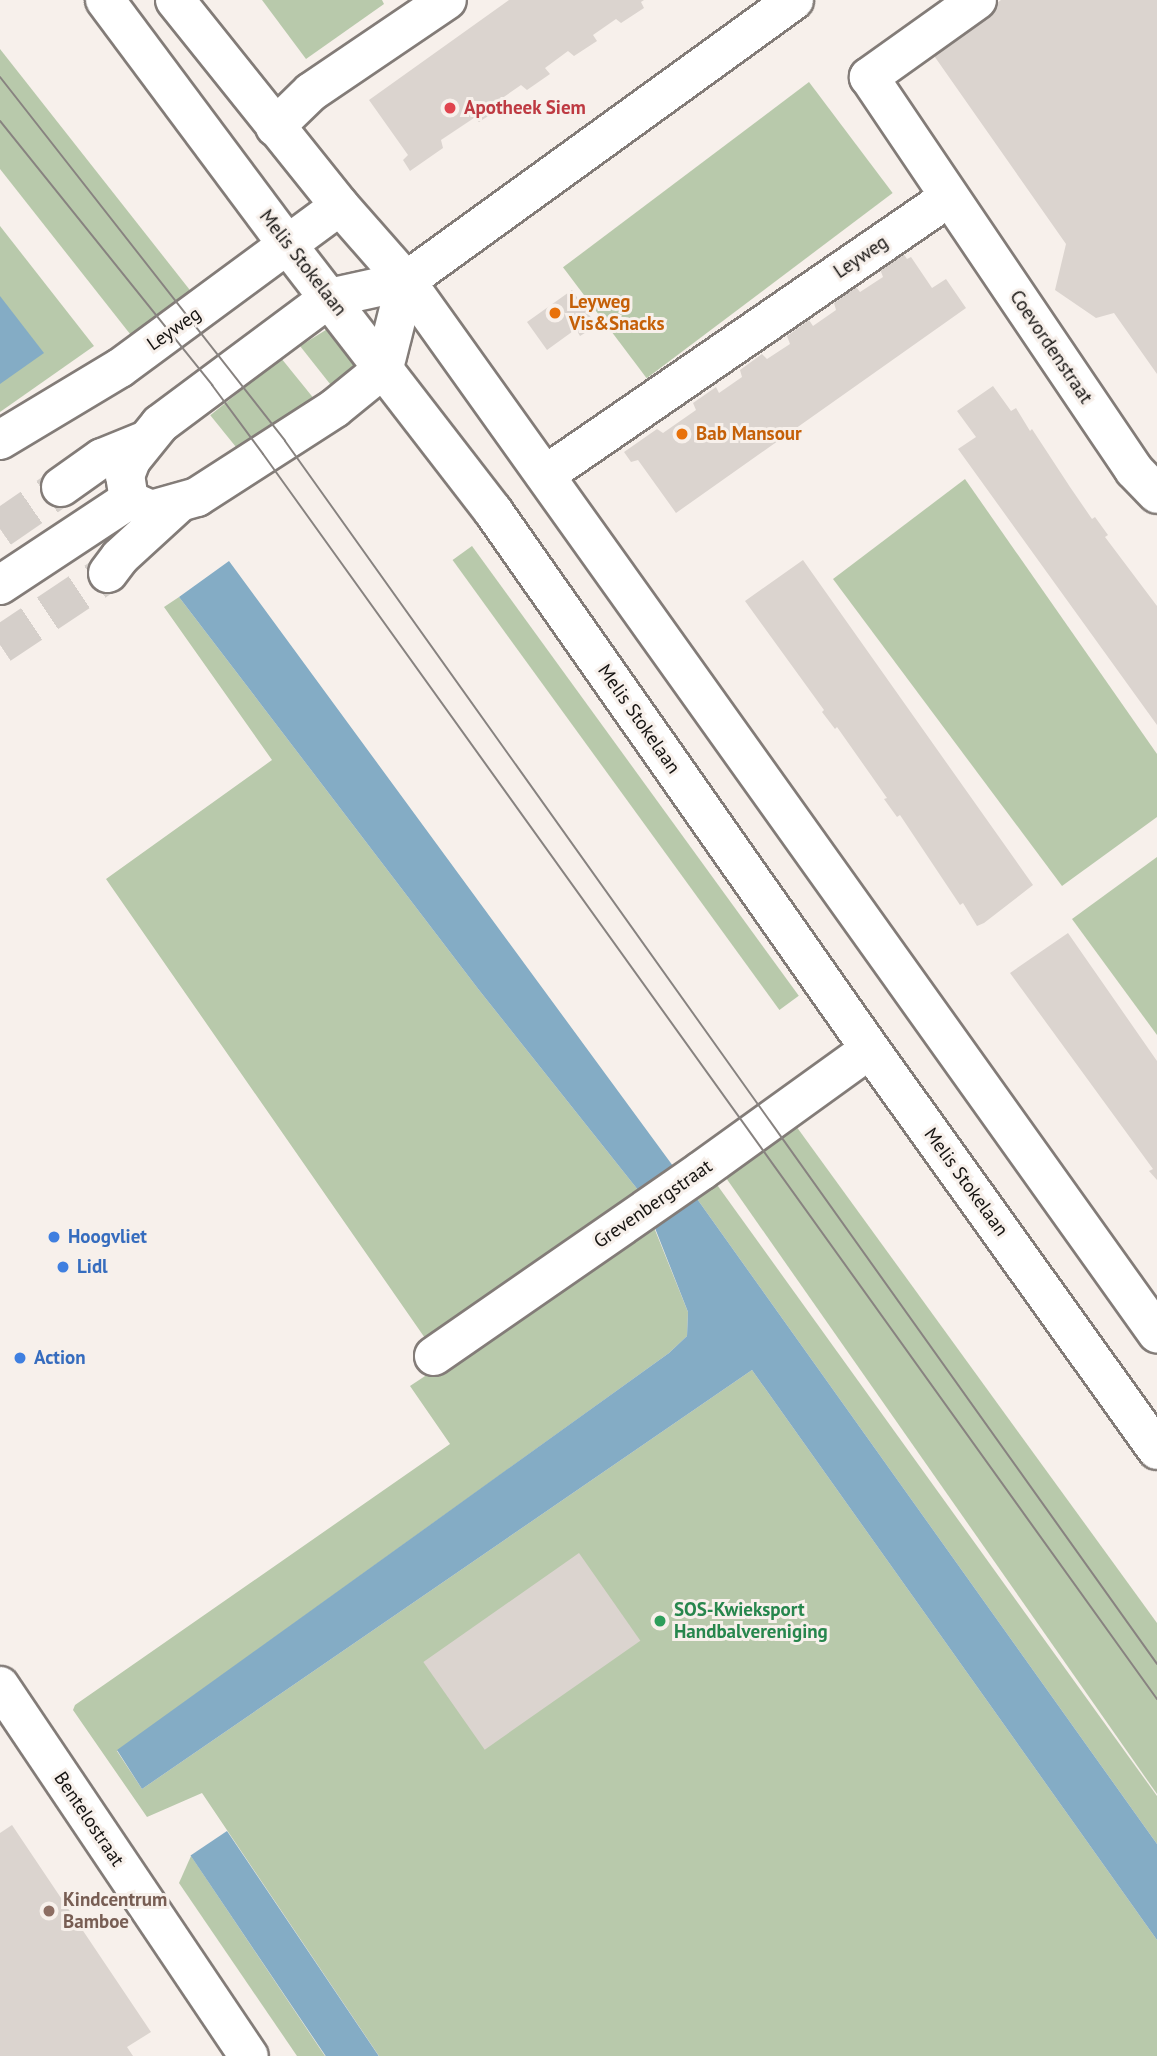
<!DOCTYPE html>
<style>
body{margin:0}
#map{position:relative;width:1157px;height:2056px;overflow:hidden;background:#f7f0eb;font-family:"PT Sans",sans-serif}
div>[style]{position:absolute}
.green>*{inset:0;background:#b8c9ab;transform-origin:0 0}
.water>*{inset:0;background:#84acc5;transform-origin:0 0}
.building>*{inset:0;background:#dbd4cf;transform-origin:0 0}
.minor-tunnel>*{height:38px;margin-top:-19px;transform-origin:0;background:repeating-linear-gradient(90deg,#d5cfca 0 38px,transparent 0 57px)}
.roads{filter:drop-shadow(2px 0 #837c78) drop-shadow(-2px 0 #837c78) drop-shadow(0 2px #837c78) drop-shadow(0 -2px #837c78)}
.minor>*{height:38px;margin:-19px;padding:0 19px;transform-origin:19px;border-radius:19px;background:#fff}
.tram>*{height:2px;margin:-1px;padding:0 1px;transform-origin:1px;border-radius:1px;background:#888380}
.dots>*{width:19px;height:19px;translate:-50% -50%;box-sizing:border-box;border:4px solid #f7f0eb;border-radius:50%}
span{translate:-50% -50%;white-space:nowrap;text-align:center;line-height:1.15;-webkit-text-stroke:6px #f7f0eb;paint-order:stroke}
.health-label{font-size:19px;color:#be3a42;font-weight:700}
.left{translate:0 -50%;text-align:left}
.street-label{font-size:19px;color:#151311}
.food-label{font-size:19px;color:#c56008;font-weight:700}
.shop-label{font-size:19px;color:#366cbe;font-weight:700}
.leisure-label{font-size:19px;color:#27864d;font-weight:700}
.education-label{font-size:19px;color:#785e54;font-weight:700}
</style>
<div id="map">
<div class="green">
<i style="clip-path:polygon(262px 0,382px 0,384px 4px,306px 59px)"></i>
<i style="clip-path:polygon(0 49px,193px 294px,134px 339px,0 169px)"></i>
<i style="left:809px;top:82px;width:139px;height:308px;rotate:53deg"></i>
<i style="clip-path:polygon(0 226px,94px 346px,0 412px)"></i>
<i style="clip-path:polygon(329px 328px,354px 339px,357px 369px,334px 389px,300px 346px)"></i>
<i style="left:281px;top:358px;width:55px;height:91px;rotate:51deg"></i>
<i style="clip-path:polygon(965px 479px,1157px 754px,1157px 817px,1062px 886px,833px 579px)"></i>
<i style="left:472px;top:546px;width:556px;height:24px;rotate:54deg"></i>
<i style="clip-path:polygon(179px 597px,479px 990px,642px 1195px,427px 1341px,106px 879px,272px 760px,164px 607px)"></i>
<i style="clip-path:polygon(1157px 857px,1157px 1035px,1072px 919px)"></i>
<i style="clip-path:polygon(796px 1126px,1157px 1623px,1157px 1794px,724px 1175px)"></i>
<i style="clip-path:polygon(715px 1182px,1157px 1796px,1157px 1844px,695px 1196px)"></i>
<i style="clip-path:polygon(653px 1225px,688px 1312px,687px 1336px,669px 1353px,117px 1751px,142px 1789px,752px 1370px,1157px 1940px,1157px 2056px,379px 2056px,202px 1793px,147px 1817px,73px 1710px,75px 1705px,450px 1444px,410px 1386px)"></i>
<i style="clip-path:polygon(191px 1856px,325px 2056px,297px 2056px,179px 1883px)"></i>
</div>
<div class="water">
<i style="clip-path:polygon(0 296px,44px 353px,0 384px)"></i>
<i style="clip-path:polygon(229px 561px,695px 1196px,1157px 1844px,1157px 1940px,752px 1370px,142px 1789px,117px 1750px,669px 1353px,687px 1336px,688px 1312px,642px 1195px,479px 990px,179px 597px)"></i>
<i style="left:227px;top:1831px;width:272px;height:44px;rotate:56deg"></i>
</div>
<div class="building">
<i style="clip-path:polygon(509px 0,644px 0,641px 2px,644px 8px,621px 23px,616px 19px,593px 35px,597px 41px,574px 56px,568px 51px,545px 68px,550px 74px,527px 90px,521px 85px,498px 101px,502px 107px,479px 122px,474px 118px,441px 140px,443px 148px,410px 171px,403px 160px,408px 155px,369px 100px)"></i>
<i style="clip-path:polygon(1001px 0,1157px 0,1157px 374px,1114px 313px,1096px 318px,1055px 290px,1066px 244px,930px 50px)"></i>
<i style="clip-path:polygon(903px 253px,907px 259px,911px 257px,932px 288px,946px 279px,966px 308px,676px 513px,638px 460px,631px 462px,624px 452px,657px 429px,663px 433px,696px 410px,693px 403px,716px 387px,719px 393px,742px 377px,740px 370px,762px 354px,767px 359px,790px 344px,787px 336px,809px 320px,813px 326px,836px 310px,834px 303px,856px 287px,860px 292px,883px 277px,880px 269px)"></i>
<i style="clip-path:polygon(572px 290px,592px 319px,583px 325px,588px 331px,580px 336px,576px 329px,547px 350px,527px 322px)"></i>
<i style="clip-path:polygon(993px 386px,1011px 411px,1016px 408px,1030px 431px,1032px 429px,1070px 487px,1092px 519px,1095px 517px,1108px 535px,1105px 537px,1157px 606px,1157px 725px,958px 449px,976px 437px,957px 411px)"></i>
<i style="clip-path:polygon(803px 560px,1033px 885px,984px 923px,977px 926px,963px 903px,960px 905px,900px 815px,897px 817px,884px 799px,887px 798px,837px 727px,835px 729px,822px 712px,824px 710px,745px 601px)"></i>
<i style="clip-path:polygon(1068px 933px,1157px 1061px,1157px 1180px,1149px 1171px,1153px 1169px,1010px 973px)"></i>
<i style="left:579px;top:1553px;width:107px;height:190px;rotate:55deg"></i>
<i style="clip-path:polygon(12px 1825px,151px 2032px,127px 2047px,133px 2056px,0 2056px,0 1833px)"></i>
</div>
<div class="minor-tunnel">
<i style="left:0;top:529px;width:74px;rotate:-34.5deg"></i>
<i style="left:0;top:645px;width:130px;rotate:-33.7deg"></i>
</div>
<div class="roads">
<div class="minor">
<i style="left:105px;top:0;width:308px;rotate:53.3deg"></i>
<i style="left:289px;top:247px;width:334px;rotate:52.3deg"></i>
<i style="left:493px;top:511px;width:657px;rotate:54.98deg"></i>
<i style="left:870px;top:1049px;width:493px;rotate:54.4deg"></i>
<i style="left:175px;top:0;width:264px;rotate:51.3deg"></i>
<i style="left:340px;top:206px;width:100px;rotate:48.7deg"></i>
<i style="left:406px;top:281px;width:1293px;rotate:54.48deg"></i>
<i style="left:977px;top:0;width:133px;rotate:144.5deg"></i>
<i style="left:869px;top:77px;width:474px;rotate:56deg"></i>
<i style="left:1134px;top:470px;width:33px;rotate:46deg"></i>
<i style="left:275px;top:127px;width:50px;rotate:-44.2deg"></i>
<i style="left:311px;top:92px;width:164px;rotate:-34.1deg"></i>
<i style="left:0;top:440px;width:140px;rotate:-31deg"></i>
<i style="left:120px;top:368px;width:273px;rotate:-36.4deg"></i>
<i style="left:545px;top:475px;width:490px;rotate:-34.5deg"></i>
<i style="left:61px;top:487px;width:50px;rotate:-35.3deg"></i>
<i style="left:102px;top:458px;width:45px;rotate:-22deg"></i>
<i style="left:129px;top:500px;width:24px;rotate:-99deg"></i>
<i style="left:125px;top:476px;width:17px;rotate:-69deg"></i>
<i style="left:131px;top:460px;width:46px;rotate:-51.1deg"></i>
<i style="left:160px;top:424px;width:211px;rotate:-36.7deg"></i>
<i style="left:329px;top:298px;width:79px;rotate:-12.4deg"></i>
<i style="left:406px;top:281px;width:479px;rotate:-35.9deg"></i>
<i style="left:129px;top:500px;width:24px;rotate:24deg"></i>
<i style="left:151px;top:510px;width:48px;rotate:-15.8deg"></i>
<i style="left:197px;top:497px;width:164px;rotate:-32.8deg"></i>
<i style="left:335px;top:408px;width:63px;rotate:-39.2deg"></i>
<i style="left:384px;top:368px;width:90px;rotate:-75.8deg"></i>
<i style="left:108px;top:573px;width:20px;rotate:-53deg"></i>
<i style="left:120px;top:557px;width:80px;rotate:-42.5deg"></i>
<i style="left:0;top:585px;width:154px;rotate:-33.4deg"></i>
<i style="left:434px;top:1356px;width:325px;rotate:-34.7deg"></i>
<i style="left:701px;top:1171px;width:208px;rotate:-35.8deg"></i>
<i style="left:0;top:1686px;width:446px;rotate:56.1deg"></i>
</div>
</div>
<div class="tram">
<i style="left:0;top:77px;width:462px;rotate:51.9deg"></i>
<i style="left:285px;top:441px;width:1502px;rotate:54.51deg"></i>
<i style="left:0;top:121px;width:339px;rotate:51.2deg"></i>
<i style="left:212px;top:385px;width:86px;rotate:53.5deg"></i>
<i style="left:263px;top:454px;width:1533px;rotate:54.32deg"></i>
</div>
<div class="dots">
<i style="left:450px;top:108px;background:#e0444e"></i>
<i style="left:555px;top:313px;background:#e8710a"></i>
<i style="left:682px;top:434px;background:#e8710a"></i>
<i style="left:54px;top:1237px;background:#3f7fe0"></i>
<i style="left:63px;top:1267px;background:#3f7fe0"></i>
<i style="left:20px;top:1358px;background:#3f7fe0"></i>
<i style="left:660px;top:1621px;background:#2e9e5b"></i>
<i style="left:49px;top:1911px;background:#8d6e63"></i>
</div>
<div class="health-label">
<span class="left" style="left:464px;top:108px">Apotheek Siem</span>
</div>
<div class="street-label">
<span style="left:861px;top:257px;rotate:-34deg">Leyweg</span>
<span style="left:303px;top:263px;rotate:52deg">Melis Stokelaan</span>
<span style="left:174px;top:329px;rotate:-35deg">Leyweg</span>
<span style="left:1051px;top:347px;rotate:56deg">Coevordenstraat</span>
<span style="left:639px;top:719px;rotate:55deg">Melis Stokelaan</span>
<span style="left:966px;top:1182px;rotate:54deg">Melis Stokelaan</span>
<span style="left:653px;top:1204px;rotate:-35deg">Grevenbergstraat</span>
<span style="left:89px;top:1819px;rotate:56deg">Bentelostraat</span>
</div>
<div class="food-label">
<span class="left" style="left:569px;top:313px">Leyweg<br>Vis&amp;Snacks</span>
<span class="left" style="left:696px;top:434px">Bab Mansour</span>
</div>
<div class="shop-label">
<span class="left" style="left:68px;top:1237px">Hoogvliet</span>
<span class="left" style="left:77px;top:1267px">Lidl</span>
<span class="left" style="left:34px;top:1358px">Action</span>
</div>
<div class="leisure-label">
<span class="left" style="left:674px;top:1621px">SOS-Kwieksport<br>Handbalvereniging</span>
</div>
<div class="education-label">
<span class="left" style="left:63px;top:1911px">Kindcentrum<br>Bamboe</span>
</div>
</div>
